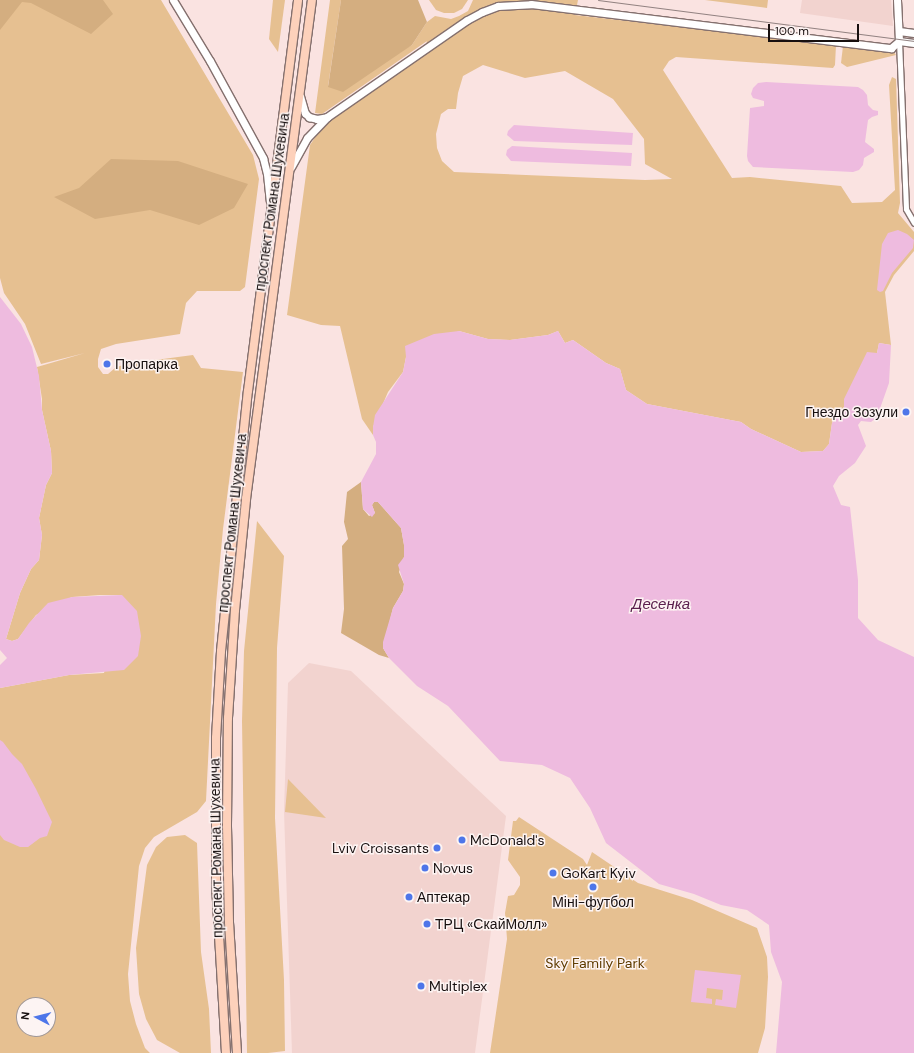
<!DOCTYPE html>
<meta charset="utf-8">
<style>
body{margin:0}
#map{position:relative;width:914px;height:1053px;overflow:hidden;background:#fae3e1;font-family:"DM Sans",sans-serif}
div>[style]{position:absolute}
.built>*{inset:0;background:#f2d3cf}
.green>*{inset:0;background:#e6c091}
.forest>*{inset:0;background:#d4ae80}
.water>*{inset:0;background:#eebbdf}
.roads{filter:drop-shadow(1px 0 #84706e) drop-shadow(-1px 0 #84706e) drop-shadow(0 1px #84706e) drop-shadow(0 -1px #84706e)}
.minor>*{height:5px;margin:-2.5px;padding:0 2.5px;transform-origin:2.5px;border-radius:2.5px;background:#fff}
.secondary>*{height:7px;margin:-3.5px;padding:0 3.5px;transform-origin:3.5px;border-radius:3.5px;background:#fff}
.primary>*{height:8px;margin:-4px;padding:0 4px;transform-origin:4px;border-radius:4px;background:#fdd1bb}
.tram>*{height:1px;margin:-0.5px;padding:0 0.5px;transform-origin:0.5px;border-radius:0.5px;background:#928281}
.dots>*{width:11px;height:11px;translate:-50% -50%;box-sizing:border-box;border:2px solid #fdf4f3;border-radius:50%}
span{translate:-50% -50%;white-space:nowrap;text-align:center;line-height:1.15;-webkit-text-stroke:3px #fdf4f3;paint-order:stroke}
.street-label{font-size:14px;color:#170f0f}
.poi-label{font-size:14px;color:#170f0f}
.left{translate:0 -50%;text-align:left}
.right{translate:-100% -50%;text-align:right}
.park-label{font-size:14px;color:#603c00}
.water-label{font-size:15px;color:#5b204e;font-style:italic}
.north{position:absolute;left:16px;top:997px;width:40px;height:40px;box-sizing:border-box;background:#fdf4f3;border:1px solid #a19898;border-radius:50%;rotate:277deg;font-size:11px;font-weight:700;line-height:16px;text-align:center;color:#170f0f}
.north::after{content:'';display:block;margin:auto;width:14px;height:18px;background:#4e76e9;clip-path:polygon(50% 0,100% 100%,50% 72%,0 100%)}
.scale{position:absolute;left:768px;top:24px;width:91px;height:18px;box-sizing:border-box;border:2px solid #170f0f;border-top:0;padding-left:5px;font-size:12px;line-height:14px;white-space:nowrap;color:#170f0f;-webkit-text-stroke:3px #fdf4f3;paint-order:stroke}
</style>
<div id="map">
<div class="built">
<i style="clip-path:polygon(802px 0,891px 0,893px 26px,800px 13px)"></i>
<i style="clip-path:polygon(309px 663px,351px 671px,506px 816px,475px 1053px,292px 1053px,284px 811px,288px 683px)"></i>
</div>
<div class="green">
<i style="clip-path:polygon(evenodd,0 0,161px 0,253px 155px,259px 179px,245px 287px,240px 291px,197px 291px,186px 303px,180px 334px,116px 344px,101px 349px,98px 359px,98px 367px,103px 374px,108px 374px,115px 368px,125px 364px,193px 355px,201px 368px,243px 372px,223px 529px,216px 604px,206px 801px,197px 812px,154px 837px,145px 848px,139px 866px,128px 974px,130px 1001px,136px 1024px,145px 1048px,150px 1053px,0 1053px,0 688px,69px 675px,104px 673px,122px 595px,100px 595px,72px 597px,36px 615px,18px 639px,12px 641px,6px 639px,20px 593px,31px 569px,39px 560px,42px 535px,39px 518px,46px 485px,52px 473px,51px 451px,42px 410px,42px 399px,37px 367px,85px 353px,41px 364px,25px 324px,4px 293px,0 278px,0 0,24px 1005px,48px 1005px,48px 1029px,24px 1029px,24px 1005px)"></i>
<i style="clip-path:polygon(273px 0,285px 0,278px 52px,269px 39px)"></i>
<i style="clip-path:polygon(evenodd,330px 0,341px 0,328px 86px,412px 45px,427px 22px,435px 16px,451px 19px,459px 16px,468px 11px,473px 0,578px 0,575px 15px,836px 45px,835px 65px,833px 68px,676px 57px,669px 61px,663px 70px,732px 178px,750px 177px,841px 186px,852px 203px,882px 202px,895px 190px,889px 85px,892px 77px,896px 79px,900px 203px,898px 213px,914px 232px,914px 251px,894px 275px,885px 292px,891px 345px,879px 343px,877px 353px,844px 407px,832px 423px,829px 444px,823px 451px,801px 452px,751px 429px,741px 422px,647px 404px,626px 390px,620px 369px,606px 363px,573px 340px,565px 343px,558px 331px,548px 335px,510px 340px,488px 339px,459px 331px,406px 357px,403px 372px,388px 392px,373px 427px,373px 435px,362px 419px,340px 326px,321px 325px,287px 315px,310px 145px,320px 130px,329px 121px,423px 54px,427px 41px,322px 114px,315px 113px,330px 0,483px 65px,525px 78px,565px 71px,613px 99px,644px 139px,645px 164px,672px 179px,645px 180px,454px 172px,442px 161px,437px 148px,436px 134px,441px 114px,448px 109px,456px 109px,458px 93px,463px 76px,483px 65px)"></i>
<i style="clip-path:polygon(429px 0,468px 0,462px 9px,454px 13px,444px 13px,436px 10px)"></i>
<i style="clip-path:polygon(705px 0,768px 0,767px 8px)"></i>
<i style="clip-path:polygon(843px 46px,893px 51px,896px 55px,847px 67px,841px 63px)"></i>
<i style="clip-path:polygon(257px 521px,284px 556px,277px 648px,275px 818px,284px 980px,285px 1051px,268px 1053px,247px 1053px,242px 721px,244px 651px)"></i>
<i style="clip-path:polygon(288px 779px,326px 818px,285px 812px)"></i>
<i style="clip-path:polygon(519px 817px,583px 859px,587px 865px,592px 852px,638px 883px,692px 900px,757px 928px,767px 957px,768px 977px,765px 1028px,758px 1053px,490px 1053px,507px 939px,505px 913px,508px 896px,514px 895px,520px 885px,520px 877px,508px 860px,513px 821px,516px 821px)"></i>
<i style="clip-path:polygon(185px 835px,197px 843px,201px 952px,209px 1009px,211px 1053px,180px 1053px,157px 1040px,146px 1019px,139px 994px,136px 948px,147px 865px,156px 847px,167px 837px)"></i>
</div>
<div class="forest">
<i style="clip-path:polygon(0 0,103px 0,113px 14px,91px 34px,31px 3px,22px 2px,0 30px)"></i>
<i style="clip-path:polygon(341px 0,418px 0,427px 22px,412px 45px,343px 92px,328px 87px)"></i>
<i style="clip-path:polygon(111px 159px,178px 161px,248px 184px,234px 208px,199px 225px,150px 210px,95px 219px,54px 197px,79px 188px)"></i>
<i style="clip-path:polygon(361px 482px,363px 509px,369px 516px,375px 513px,372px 505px,374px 502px,378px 502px,401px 528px,404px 545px,404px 557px,399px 572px,404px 584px,403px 591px,393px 608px,383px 648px,389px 658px,379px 655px,341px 633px,344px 609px,342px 546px,348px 539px,344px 522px,347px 492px)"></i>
</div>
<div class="water">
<i style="clip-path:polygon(766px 82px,858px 87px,863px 90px,867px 95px,868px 105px,873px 110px,878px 111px,878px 115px,872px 117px,868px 120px,865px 142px,874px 149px,874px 152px,864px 158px,863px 165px,859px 170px,853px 172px,753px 167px,748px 161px,747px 156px,750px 108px,764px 106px,764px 101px,753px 98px,751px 94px,753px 88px,758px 83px)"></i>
<i style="clip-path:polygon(514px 125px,633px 133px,632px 145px,514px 141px,507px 135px,508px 131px)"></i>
<i style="clip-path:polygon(512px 146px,632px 153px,631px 166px,511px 161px,506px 155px,507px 150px)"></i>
<i style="clip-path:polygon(898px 230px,907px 234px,914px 240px,913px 248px,892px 273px,883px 291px,880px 292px,877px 290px,882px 244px,888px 233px)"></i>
<i style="clip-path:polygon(0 297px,21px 324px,32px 347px,39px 376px,42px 410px,51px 451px,52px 473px,46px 485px,39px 518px,42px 535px,39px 560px,31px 569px,20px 593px,6px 639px,12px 641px,18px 639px,29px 623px,48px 603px,72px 597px,122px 595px,137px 611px,141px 636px,138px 656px,124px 670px,69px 675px,0 688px,0 665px,7px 658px,0 650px)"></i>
<i style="clip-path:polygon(459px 331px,488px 339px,510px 340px,548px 335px,558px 331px,565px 343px,573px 340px,606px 363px,620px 369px,626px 390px,647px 404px,741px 422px,751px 429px,801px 452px,823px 451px,829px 444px,832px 423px,844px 407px,844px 399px,867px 352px,877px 353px,879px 343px,891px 345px,889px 383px,877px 417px,871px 422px,861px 421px,858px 425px,866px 446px,855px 463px,839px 476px,833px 486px,841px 505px,850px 507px,858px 580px,858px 618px,878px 640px,914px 657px,914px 1053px,776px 1053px,782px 982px,771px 952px,769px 925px,747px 910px,721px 905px,694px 894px,659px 884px,606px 843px,590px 808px,570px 778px,542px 765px,500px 761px,448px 706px,417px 686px,389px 658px,383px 648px,383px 642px,393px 608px,403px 591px,404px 584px,398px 565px,404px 557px,404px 545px,401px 528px,378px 502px,374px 502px,372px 505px,375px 513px,372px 517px,363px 509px,361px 482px,376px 454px,376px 442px,373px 435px,373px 427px,375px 415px,403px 372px,406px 357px,405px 346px,434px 334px)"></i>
<i style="clip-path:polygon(0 740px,3px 742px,12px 754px,22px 764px,36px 789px,52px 822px,47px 836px,40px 838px,28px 847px,20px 847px,4px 840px,0 835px)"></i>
<i style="clip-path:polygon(695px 970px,741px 975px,736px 1008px,715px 1005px,716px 999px,722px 1000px,723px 990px,707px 988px,706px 998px,712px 999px,712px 1004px,691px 1002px)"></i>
</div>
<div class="roads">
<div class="minor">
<i style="left:899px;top:41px;width:168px;rotate:87.6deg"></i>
<i style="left:906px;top:209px;width:16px;rotate:60deg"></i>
</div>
<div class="secondary">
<i style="left:173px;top:0;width:71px;rotate:58.8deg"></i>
<i style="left:210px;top:61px;width:111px;rotate:61.3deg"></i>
<i style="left:263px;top:158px;width:16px;rotate:76deg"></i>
<i style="left:267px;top:174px;width:27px;rotate:84deg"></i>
<i style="left:897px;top:0;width:41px;rotate:87.2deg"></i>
<i style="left:899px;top:31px;width:15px;rotate:8deg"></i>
<i style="left:899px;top:41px;width:15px;rotate:8deg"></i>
<i style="left:300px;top:96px;width:18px;rotate:74deg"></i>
<i style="left:305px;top:113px;width:6px;rotate:45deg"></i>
<i style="left:309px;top:117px;width:8px;rotate:14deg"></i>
<i style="left:317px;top:119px;width:10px;rotate:-11deg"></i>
<i style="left:291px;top:167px;width:33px;rotate:-61deg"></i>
<i style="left:307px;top:138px;width:29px;rotate:-46deg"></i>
<i style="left:327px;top:117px;width:170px;rotate:-34.7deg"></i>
<i style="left:467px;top:20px;width:17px;rotate:-28deg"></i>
<i style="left:482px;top:12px;width:17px;rotate:-21deg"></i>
<i style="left:498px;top:6px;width:33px;rotate:-3deg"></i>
<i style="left:531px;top:4px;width:363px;rotate:7deg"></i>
<i style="left:891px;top:48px;width:11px;rotate:-41deg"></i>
</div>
<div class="primary">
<i style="left:226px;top:1053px;width:168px;rotate:-93.4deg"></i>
<i style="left:216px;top:885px;width:147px;rotate:-90deg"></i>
<i style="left:216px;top:738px;width:87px;rotate:-86.7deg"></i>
<i style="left:221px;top:651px;width:261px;rotate:-84.1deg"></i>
<i style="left:248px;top:391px;width:394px;rotate:-82.7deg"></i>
<i style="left:237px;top:1053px;width:131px;rotate:-93.5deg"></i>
<i style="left:229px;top:922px;width:97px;rotate:-91.2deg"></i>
<i style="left:227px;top:825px;width:107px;rotate:-89.5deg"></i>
<i style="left:228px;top:718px;width:108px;rotate:-86.3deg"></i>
<i style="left:235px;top:610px;width:112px;rotate:-84.3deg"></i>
<i style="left:246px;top:499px;width:503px;rotate:-82.47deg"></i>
</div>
</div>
<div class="tram">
<i style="left:598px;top:0;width:319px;rotate:7.4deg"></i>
</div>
<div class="dots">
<i style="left:107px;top:364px;background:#4e76e9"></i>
<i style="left:906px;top:412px;background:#4e76e9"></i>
<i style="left:462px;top:840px;background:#4e76e9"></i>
<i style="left:437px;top:848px;background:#4e76e9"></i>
<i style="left:425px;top:868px;background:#4e76e9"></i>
<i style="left:553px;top:873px;background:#4e76e9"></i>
<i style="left:593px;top:887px;background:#4e76e9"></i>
<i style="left:409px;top:897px;background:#4e76e9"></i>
<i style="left:427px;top:924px;background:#4e76e9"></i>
<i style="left:421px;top:986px;background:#4e76e9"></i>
</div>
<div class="street-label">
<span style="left:272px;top:202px;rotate:-82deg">проспект Романа Шухевича</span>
<span style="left:232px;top:523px;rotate:-84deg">проспект Романа Шухевича</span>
<span style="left:216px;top:848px;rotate:-91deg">проспект Романа Шухевича</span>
</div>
<div class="poi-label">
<span class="left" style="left:115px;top:364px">Пропарка</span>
<span class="right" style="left:898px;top:412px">Гнездо Зозули</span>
<span class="left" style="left:470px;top:840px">McDonald's</span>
<span class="right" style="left:429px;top:848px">Lviv Croissants</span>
<span class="left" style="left:433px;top:868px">Novus</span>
<span class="left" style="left:561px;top:873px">GoKart Kyiv</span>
<span class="left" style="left:417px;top:897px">Аптекар</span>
<span style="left:593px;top:902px">Міні-футбол</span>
<span class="left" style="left:435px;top:924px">ТРЦ «СкайМолл»</span>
<span class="left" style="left:429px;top:986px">Multiplex</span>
</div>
<div class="park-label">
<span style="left:595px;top:963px">Sky Family Park</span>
</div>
<div class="water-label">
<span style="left:661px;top:605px">Десенка</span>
</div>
<div class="north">N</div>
<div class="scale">100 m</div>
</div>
